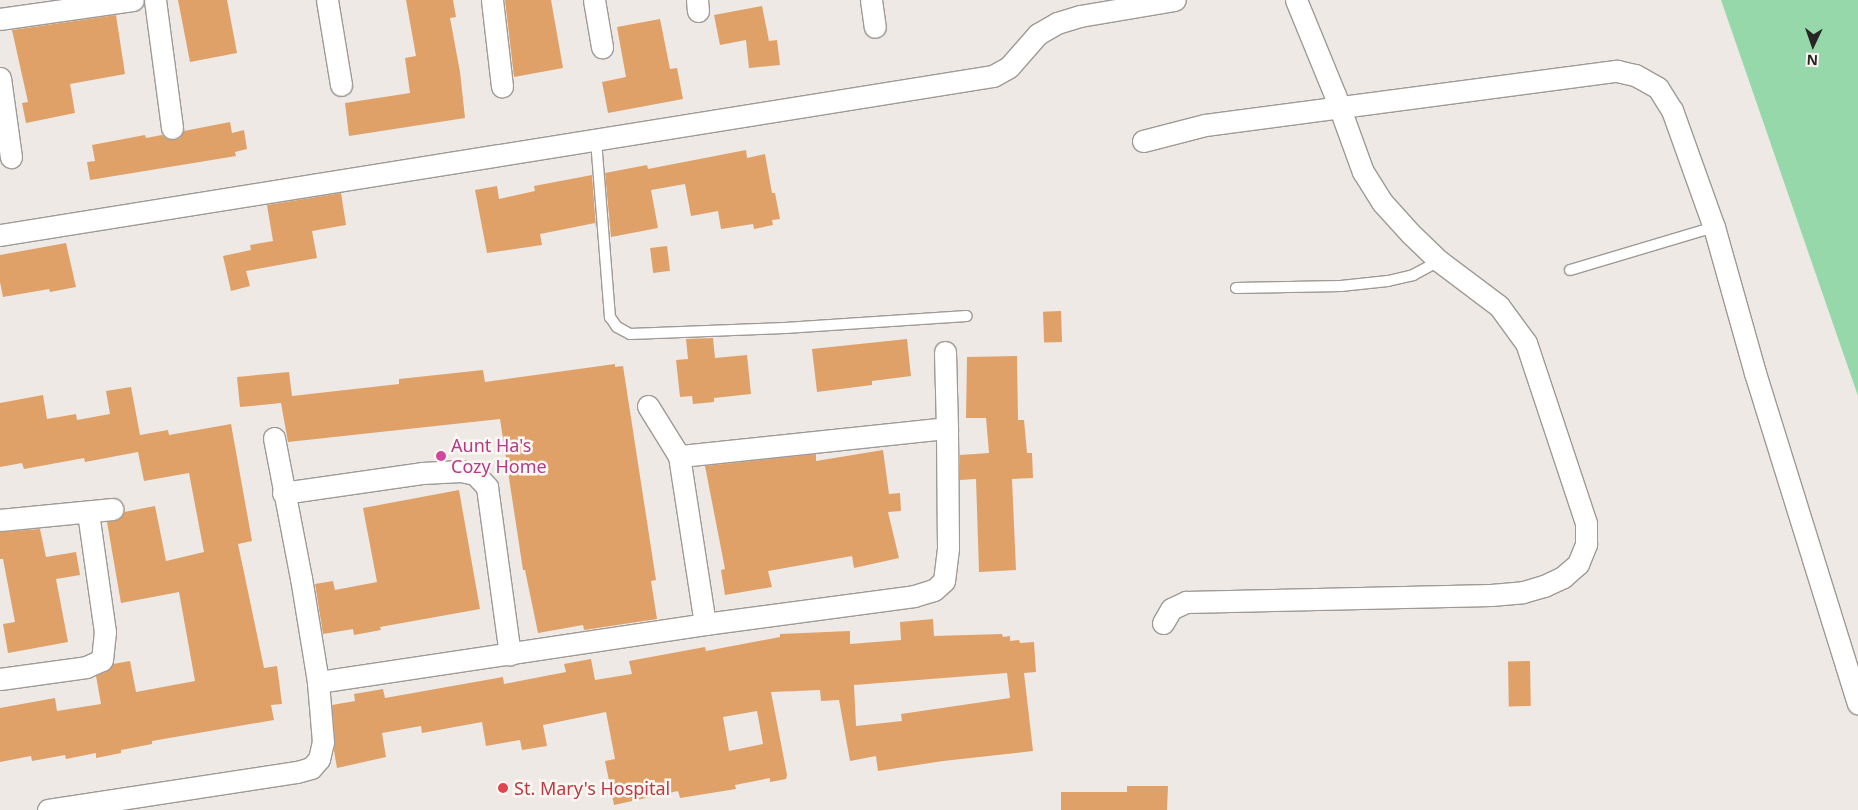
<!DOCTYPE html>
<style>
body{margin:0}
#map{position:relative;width:1858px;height:810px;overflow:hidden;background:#eee9e5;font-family:"Noto Sans",sans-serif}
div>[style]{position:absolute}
.green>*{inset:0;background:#97d8ab}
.building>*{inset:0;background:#dfa168;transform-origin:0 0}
.roads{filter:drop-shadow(1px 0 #9f9a96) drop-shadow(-1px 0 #9f9a96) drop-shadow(0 1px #9f9a96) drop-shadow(0 -1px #9f9a96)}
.lane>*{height:10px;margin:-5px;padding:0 5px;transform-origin:5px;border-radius:5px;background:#fff}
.street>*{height:21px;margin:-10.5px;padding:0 10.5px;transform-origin:10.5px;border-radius:10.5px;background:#fff}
.dots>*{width:14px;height:14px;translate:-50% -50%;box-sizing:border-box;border:2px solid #fcf7f2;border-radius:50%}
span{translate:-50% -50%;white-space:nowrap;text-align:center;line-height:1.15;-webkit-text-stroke:5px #fcf7f2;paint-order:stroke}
.hotel-label{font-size:18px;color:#b23c85}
.left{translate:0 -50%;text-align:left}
.health-label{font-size:18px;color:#be3a42}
.north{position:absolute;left:1788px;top:20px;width:50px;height:50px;-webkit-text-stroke:4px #fcf7f2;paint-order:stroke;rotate:183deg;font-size:14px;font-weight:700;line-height:20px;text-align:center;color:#272624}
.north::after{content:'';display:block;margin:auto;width:18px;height:22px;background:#272624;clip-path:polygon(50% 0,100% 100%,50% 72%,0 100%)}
</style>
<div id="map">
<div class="green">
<i style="clip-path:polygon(1721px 0,1858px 0,1858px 396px)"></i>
</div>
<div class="building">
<i style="clip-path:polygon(178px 0,227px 0,237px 53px,190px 62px)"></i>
<i style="clip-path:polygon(406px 0,453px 0,456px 17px,450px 18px,460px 72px,465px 118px,349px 136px,345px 103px,410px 93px,405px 58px,416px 56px)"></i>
<i style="clip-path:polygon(505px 0,551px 0,563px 68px,514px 77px)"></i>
<i style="clip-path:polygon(762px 6px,769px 41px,777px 40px,780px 65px,749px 68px,746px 40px,720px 45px,714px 15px)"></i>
<i style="clip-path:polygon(116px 15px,125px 74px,70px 84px,75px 113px,26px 123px,22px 103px,28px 102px,12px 30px)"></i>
<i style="clip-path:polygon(660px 19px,670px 69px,677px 68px,683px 99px,608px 113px,602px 82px,626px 77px,617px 27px)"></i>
<i style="clip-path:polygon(230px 122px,232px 133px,244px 130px,247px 149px,235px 152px,236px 156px,90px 180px,87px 162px,95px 161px,92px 145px,145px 135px,146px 138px,162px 135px,167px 139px,174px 140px,180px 138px,184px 131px)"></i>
<i style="clip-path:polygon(746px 150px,747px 158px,765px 154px,772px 193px,775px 193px,780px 219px,772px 220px,773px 225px,754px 229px,753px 224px,721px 229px,718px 211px,691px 216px,685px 184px,651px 190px,658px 228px,611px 237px,605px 173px,647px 165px,648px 169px)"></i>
<i style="clip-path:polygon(592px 175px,596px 228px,595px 223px,540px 234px,542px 245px,487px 253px,475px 190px,497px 186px,499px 199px,535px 191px,534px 186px)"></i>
<i style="clip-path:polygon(341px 193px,346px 225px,312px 231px,317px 258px,246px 271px,250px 286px,231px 291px,223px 256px,251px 250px,250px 245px,273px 241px,267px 205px)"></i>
<i style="clip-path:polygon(66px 243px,76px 287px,50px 292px,49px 289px,3px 297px,0 282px,0 255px)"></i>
<i style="left:667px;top:246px;width:25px;height:17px;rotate:83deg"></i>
<i style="left:1061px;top:311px;width:31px;height:18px;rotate:88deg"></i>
<i style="clip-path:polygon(713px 338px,715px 358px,747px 355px,751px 394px,714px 398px,714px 402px,693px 404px,692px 396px,680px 397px,676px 360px,688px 359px,686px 339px)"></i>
<i style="clip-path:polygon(907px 339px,911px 376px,872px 381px,872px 385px,817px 392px,812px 349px)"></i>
<i style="clip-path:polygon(1017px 356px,1018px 420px,1024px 420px,1027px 453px,1032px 453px,1033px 478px,1012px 479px,1016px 570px,979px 572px,976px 479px,960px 480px,960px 455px,989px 453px,986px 418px,966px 418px,967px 357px)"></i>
<i style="clip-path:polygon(615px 364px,615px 367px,623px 366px,656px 580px,651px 581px,657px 619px,584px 630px,583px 625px,538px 633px,525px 570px,523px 570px,500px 419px,288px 442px,281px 403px,240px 407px,237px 377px,289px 372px,292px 396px,399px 384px,399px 379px,483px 370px,485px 382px)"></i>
<i style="clip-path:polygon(131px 387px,140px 435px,168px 430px,169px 435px,231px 424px,252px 541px,238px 544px,264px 668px,277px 666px,282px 704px,271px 705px,274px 720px,152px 741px,152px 744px,121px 750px,121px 753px,96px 758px,96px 753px,66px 759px,65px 755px,32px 761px,31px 756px,0 762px,0 708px,55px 698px,57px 711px,101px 704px,96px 676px,107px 671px,113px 664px,130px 661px,136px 692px,195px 681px,179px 592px,121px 603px,107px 522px,119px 519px,124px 512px,155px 506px,166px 561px,204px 552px,189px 473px,144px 481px,138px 452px,85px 462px,84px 458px,24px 469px,22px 463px,0 467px,0 403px,43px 395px,47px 419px,76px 414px,77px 420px,110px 414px,106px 391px)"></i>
<i style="clip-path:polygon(883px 450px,889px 494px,900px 493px,901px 511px,888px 512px,899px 558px,854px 568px,852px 556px,768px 571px,772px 587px,725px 595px,721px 570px,725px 569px,705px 466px,816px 454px,816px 461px)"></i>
<i style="clip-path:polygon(459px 490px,480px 609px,380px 627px,381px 630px,354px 635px,353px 629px,323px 634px,315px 584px,333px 581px,335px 590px,377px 582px,363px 508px)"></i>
<i style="clip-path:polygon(40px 529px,46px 557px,76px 552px,80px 575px,56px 579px,68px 642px,8px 653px,3px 624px,15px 622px,3px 559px,0 559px,0 532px)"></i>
<i style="clip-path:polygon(evenodd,933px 619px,934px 636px,1002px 634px,1003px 637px,1010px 636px,1010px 641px,1019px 640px,1020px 643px,1034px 642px,1036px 672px,1024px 673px,1033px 751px,943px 761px,878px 771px,876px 756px,850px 761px,839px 700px,821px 701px,820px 690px,771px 692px,787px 775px,786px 779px,770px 782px,770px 778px,735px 785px,736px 789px,680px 798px,678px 791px,614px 805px,605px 761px,615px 759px,606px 712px,543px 725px,547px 746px,522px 750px,520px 740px,486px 746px,482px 722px,422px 733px,421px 726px,382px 733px,386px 757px,337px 768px,334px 751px,335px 741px,332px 705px,355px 701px,354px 694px,383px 689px,385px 698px,503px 677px,504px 684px,566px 672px,564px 664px,591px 659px,595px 680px,632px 674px,629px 661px,705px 647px,706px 651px,780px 637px,780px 634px,850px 631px,850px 644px,901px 640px,900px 622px,933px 619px,1007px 673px,1010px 698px,901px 714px,902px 721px,856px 726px,854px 685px,1007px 673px,933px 619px,757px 711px,763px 744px,729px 751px,723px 717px,757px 711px)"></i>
<i style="left:1530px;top:661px;width:45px;height:22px;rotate:89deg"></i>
<i style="clip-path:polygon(1127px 786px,1168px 786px,1167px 810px,1061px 810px,1061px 792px,1127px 792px)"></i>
</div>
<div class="roads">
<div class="lane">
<i style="left:596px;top:140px;width:178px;rotate:85.5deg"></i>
<i style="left:610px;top:317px;width:12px;rotate:55deg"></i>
<i style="left:617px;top:327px;width:15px;rotate:28deg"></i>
<i style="left:630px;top:334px;width:155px;rotate:-2.2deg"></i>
<i style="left:785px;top:328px;width:182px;rotate:-3.8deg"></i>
<i style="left:1570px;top:270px;width:150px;rotate:-16.6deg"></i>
<i style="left:1236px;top:288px;width:105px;rotate:-1.1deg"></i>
<i style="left:1341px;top:286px;width:47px;rotate:-6.1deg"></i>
<i style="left:1388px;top:281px;width:26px;rotate:-13deg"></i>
<i style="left:1413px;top:275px;width:30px;rotate:-28deg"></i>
</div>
<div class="street">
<i style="left:155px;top:0;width:129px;rotate:82.4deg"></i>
<i style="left:327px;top:0;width:86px;rotate:80.6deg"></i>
<i style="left:492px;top:0;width:87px;rotate:83.4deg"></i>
<i style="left:594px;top:0;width:48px;rotate:80.3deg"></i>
<i style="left:697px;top:0;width:11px;rotate:85deg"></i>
<i style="left:871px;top:0;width:27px;rotate:82deg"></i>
<i style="left:0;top:19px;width:134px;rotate:-8.1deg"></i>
<i style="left:0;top:78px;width:80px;rotate:82.1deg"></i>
<i style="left:1143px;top:141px;width:64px;rotate:-14.5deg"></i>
<i style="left:1205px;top:125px;width:416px;rotate:-7.5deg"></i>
<i style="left:1617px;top:71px;width:18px;rotate:13deg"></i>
<i style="left:1635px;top:75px;width:26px;rotate:29deg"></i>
<i style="left:1658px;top:88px;width:26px;rotate:58deg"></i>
<i style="left:1672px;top:110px;width:124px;rotate:70.3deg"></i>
<i style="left:1714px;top:227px;width:152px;rotate:74.3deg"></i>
<i style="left:1755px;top:373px;width:346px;rotate:72.7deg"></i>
<i style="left:0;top:235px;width:1006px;rotate:-9.1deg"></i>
<i style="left:993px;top:76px;width:18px;rotate:-29deg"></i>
<i style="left:1009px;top:67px;width:44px;rotate:-48.7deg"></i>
<i style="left:1038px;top:34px;width:22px;rotate:-30deg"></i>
<i style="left:1057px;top:23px;width:24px;rotate:-17deg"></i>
<i style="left:1080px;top:16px;width:96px;rotate:-9.6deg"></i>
<i style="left:945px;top:352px;width:76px;rotate:88.5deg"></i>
<i style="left:648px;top:406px;width:59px;rotate:58.2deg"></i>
<i style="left:679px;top:456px;width:170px;rotate:81.2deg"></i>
<i style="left:274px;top:438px;width:143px;rotate:79.1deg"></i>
<i style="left:301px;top:578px;width:105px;rotate:80.7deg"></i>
<i style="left:283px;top:493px;width:140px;rotate:-8.2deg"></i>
<i style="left:422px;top:473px;width:39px;rotate:-3deg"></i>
<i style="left:461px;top:471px;width:14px;rotate:12deg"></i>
<i style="left:475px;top:474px;width:18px;rotate:47deg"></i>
<i style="left:487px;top:487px;width:169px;rotate:82.2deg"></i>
<i style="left:0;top:520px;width:113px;rotate:-5.6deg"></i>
<i style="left:1163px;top:623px;width:16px;rotate:-60deg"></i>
<i style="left:1171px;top:609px;width:17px;rotate:-25deg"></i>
<i style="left:1186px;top:602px;width:305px;rotate:-1.3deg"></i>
<i style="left:1491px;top:595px;width:32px;rotate:-5deg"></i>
<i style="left:1523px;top:592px;width:22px;rotate:-16deg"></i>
<i style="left:1544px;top:586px;width:21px;rotate:-25deg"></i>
<i style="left:1563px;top:577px;width:20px;rotate:-41deg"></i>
<i style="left:1578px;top:564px;width:22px;rotate:-68deg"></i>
<i style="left:1586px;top:544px;width:21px;rotate:-90deg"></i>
<i style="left:1586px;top:523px;width:190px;rotate:-108.4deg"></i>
<i style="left:1526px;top:343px;width:46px;rotate:-126.1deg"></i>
<i style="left:1499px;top:306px;width:75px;rotate:-143.1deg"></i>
<i style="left:1439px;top:261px;width:40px;rotate:-136deg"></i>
<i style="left:1410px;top:233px;width:42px;rotate:-132.1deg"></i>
<i style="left:1382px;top:202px;width:36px;rotate:-122deg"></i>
<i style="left:1363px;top:172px;width:82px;rotate:-110deg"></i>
<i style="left:1335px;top:95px;width:103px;rotate:-112.3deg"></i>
<i style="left:0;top:679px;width:87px;rotate:-7.9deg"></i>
<i style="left:86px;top:667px;width:17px;rotate:-24deg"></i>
<i style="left:102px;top:660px;width:28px;rotate:-84deg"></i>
<i style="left:105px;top:632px;width:121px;rotate:-98.1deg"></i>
<i style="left:48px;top:810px;width:252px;rotate:-8.7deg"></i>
<i style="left:297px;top:772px;width:15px;rotate:-16deg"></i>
<i style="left:311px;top:768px;width:12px;rotate:-48deg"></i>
<i style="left:319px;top:759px;width:17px;rotate:-77deg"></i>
<i style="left:323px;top:742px;width:60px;rotate:-94.8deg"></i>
<i style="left:318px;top:682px;width:391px;rotate:-8.5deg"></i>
<i style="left:705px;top:624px;width:211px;rotate:-7.6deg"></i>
<i style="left:914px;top:596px;width:21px;rotate:-17deg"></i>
<i style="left:934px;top:590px;width:13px;rotate:-42deg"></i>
<i style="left:944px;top:581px;width:34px;rotate:-83deg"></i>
<i style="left:948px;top:547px;width:119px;rotate:-90.5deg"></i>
<i style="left:947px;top:428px;width:269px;rotate:174deg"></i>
</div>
</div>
<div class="dots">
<i style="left:441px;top:456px;background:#d1479c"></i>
<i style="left:503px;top:788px;background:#e0444e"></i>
</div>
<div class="hotel-label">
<span class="left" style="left:451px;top:456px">Aunt Ha's<br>Cozy Home</span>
</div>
<div class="health-label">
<span class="left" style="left:514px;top:788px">St. Mary's Hospital</span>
</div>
<div class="north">N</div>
</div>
